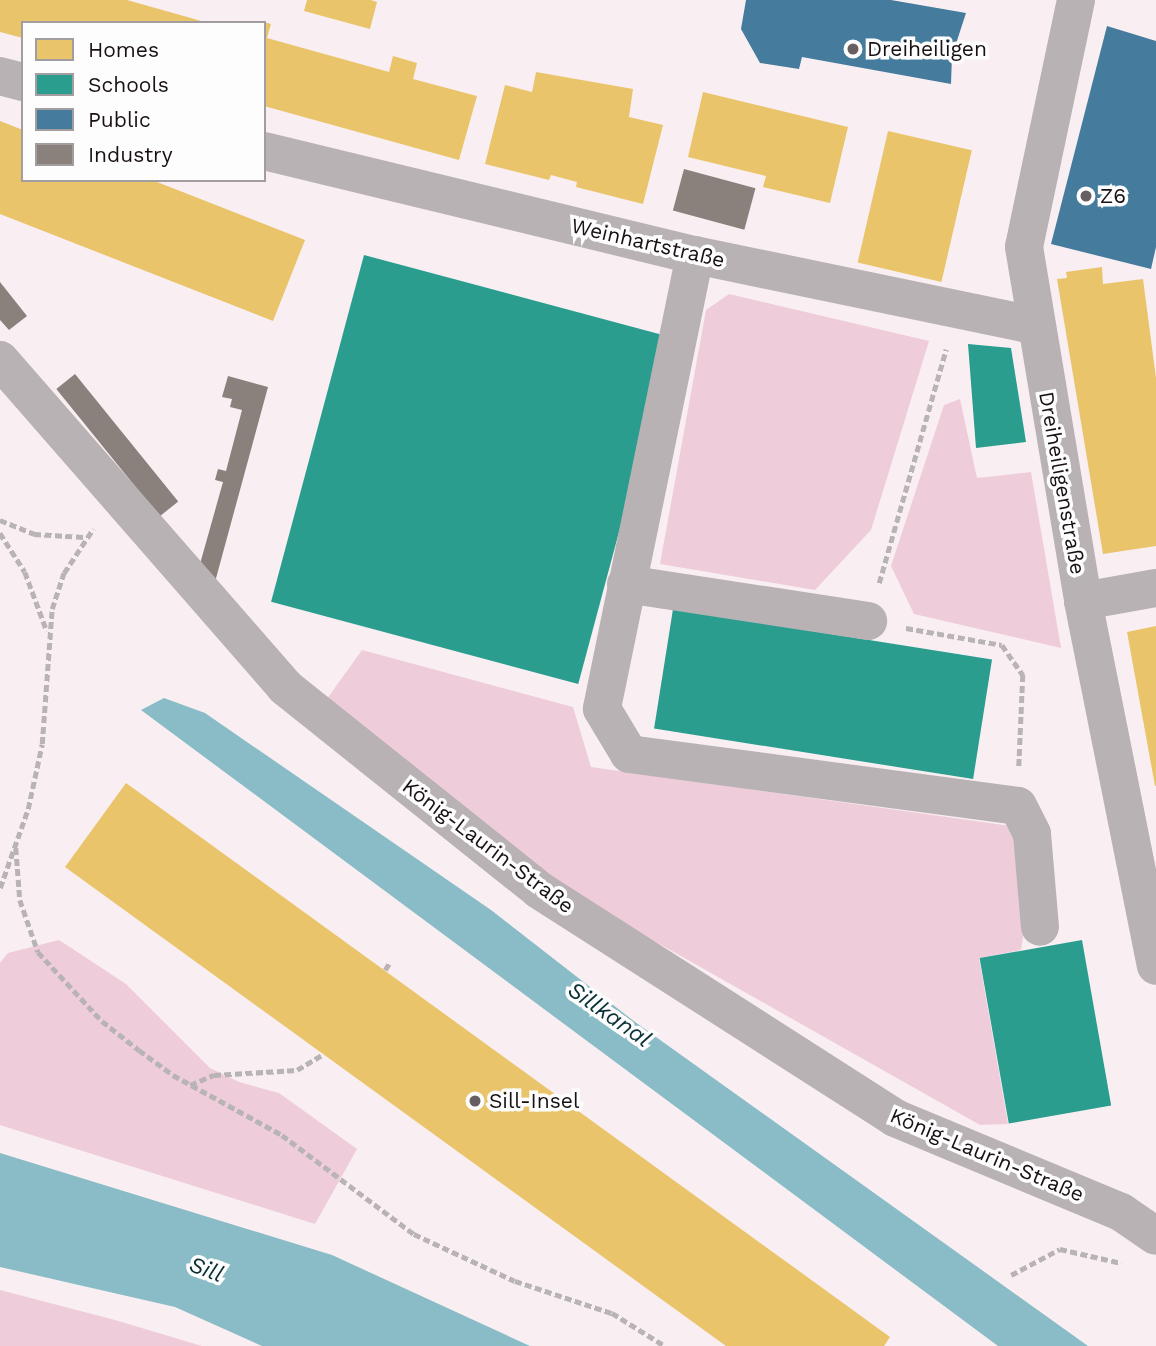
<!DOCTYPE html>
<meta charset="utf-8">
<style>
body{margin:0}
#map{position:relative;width:1156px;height:1346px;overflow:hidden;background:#f9eff2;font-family:"Work Sans",sans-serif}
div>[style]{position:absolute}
.green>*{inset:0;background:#eeccd9}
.water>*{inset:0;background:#89bcc6}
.homes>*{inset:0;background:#e9c46a;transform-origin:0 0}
.schools>*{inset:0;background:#2a9d8f;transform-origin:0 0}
.public>*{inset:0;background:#457b9d}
.industry>*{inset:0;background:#8a817c;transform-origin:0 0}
.path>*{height:4.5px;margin-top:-2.25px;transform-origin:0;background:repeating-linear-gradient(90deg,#b8b3b4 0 7px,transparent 0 10.5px)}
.minor>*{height:38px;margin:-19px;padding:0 19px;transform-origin:19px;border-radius:19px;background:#b8b2b4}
.dots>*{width:19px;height:19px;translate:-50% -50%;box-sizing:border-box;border:4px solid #fdfdfd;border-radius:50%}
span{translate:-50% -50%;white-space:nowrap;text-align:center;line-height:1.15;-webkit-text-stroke:7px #fdfdfd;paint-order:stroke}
.poi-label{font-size:21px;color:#191013}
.left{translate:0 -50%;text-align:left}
.street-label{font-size:21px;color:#191013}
.water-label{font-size:23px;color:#0a3137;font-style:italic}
.legend{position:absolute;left:21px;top:21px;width:245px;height:161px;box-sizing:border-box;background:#fdfdfd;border:2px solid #a29e9f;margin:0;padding:9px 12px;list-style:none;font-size:21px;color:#191013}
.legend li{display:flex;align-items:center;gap:14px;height:35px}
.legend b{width:35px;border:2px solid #a29e9f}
</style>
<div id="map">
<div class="green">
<i style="clip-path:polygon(729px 294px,929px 341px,871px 530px,815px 590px,660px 564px,706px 310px)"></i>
<i style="clip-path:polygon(960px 399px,977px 478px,1031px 472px,1061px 648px,914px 614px,891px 566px,944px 405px)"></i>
<i style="clip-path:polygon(362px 650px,573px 707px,591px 767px,1040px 830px,1021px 950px,979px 958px,1008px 1124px,980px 1125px,564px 890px,324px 703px)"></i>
<i style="clip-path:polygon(59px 940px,126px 984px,210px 1068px,239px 1082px,279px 1093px,357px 1149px,315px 1224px,0 1125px,0 963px,8px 953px)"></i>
<i style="clip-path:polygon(0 1290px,115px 1320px,202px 1346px,0 1346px)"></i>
</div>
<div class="water">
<i style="clip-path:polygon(164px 698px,205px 713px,491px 910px,635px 1022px,1088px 1346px,998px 1346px,141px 710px)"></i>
<i style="clip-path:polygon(0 1153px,332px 1255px,530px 1346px,262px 1346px,175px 1307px,0 1267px)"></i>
</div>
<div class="homes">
<i style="clip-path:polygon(0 0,127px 0,205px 22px,23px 23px,23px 38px,0 32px)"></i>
<i style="clip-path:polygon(307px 0,371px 0,377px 2px,370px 29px,304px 11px)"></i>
<i style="clip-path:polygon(264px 22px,271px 24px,267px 38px,389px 72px,393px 56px,417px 63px,413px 79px,477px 96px,459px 160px,264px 106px)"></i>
<i style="clip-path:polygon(536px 72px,633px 89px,629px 117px,663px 125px,643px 204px,576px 187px,577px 182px,551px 175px,549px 180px,485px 164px,505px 85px,532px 92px)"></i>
<i style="clip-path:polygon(703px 92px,848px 127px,830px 203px,763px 187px,766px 176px,688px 157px)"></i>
<i style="clip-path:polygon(0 121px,23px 130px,23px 180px,152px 180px,305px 240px,273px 321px,0 214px)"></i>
<i style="left:888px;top:131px;width:86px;height:135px;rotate:13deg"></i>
<i style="clip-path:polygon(1102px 267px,1103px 284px,1143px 279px,1156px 378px,1156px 546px,1103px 554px,1057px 279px,1067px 278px,1066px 272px)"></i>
<i style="clip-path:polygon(1156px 626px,1156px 786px,1155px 786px,1127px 632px)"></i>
<i style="clip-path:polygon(126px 783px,890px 1337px,884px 1346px,726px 1346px,65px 867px)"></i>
</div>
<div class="schools">
<i style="left:364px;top:255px;width:318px;height:359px;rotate:15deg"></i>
<i style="clip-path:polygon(968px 344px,1011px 348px,1026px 442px,976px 448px)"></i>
<i style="left:673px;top:609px;width:323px;height:121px;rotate:9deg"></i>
<i style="left:1082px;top:940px;width:168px;height:104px;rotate:80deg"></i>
</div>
<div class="public">
<i style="clip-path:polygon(746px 0,891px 0,966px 13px,952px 56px,951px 84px,802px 57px,799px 69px,760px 63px,741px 29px)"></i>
<i style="clip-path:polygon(1107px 26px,1156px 41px,1156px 247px,1151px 269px,1051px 244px)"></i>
</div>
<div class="industry">
<i style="left:684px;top:169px;width:74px;height:43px;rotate:15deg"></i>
<i style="clip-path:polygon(0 282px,27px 316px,9px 330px,0 320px)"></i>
<i style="left:75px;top:374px;width:164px;height:24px;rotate:51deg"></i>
<i style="clip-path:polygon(228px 376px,268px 387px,215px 582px,200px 564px,223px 482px,215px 480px,218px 469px,226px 471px,242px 410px,230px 407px,232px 399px,222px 397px)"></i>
</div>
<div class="path">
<i style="left:0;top:520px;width:37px;rotate:22deg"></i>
<i style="left:34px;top:534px;width:50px;rotate:3.4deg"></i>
<i style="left:0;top:533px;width:46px;rotate:57.3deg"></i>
<i style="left:25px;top:572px;width:63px;rotate:69.6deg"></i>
<i style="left:879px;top:583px;width:243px;rotate:-74deg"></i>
<i style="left:906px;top:628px;width:97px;rotate:10deg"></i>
<i style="left:1002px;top:645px;width:37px;rotate:55deg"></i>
<i style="left:1023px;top:675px;width:92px;rotate:92.5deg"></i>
<i style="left:16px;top:848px;width:52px;rotate:85.6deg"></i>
<i style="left:20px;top:900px;width:55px;rotate:70.9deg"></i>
<i style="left:38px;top:952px;width:94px;rotate:47.2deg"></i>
<i style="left:102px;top:1021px;width:47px;rotate:38.1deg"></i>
<i style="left:139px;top:1050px;width:42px;rotate:36.3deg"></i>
<i style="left:173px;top:1075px;width:124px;rotate:28.8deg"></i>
<i style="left:282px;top:1135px;width:165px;rotate:36.9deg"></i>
<i style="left:414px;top:1234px;width:111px;rotate:25deg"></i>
<i style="left:515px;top:1281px;width:102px;rotate:18.3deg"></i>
<i style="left:612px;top:1313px;width:62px;rotate:31.9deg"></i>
<i style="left:0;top:888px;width:84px;rotate:-70.5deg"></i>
<i style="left:28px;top:809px;width:66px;rotate:-77.8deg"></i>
<i style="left:42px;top:744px;width:135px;rotate:-85.8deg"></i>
<i style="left:52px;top:609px;width:38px;rotate:-72deg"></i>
<i style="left:64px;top:573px;width:53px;rotate:-56.6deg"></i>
<i style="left:385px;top:970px;width:9px;rotate:-58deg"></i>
<i style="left:190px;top:1085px;width:26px;rotate:-23deg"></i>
<i style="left:214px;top:1075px;width:83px;rotate:-3.4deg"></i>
<i style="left:297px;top:1070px;width:31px;rotate:-31deg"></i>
<i style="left:1011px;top:1275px;width:55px;rotate:-28deg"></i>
<i style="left:1060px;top:1249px;width:63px;rotate:12.9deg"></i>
</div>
<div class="minor">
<i style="left:1076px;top:0;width:252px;rotate:101.9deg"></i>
<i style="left:1024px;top:247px;width:359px;rotate:80.5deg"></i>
<i style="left:1083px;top:601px;width:372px;rotate:78.7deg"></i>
<i style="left:0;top:76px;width:24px;rotate:15deg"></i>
<i style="left:264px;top:151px;width:443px;rotate:13.6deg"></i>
<i style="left:695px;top:255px;width:345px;rotate:11.7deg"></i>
<i style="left:695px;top:255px;width:463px;rotate:101.6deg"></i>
<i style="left:602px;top:709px;width:52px;rotate:59deg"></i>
<i style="left:629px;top:754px;width:392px;rotate:7.6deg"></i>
<i style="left:1018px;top:806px;width:31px;rotate:63deg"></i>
<i style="left:1032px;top:834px;width:93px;rotate:85.1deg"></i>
<i style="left:0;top:360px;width:434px;rotate:48.9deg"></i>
<i style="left:285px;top:687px;width:325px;rotate:38.6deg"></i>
<i style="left:539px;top:890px;width:423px;rotate:32.6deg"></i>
<i style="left:895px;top:1118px;width:245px;rotate:22.6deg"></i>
<i style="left:1121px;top:1212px;width:42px;rotate:34.4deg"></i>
<i style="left:626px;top:584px;width:245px;rotate:8.7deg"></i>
<i style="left:1083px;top:601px;width:74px;rotate:-10.1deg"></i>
</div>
<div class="dots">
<i style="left:853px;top:49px;background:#675e61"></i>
<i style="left:1086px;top:196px;background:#675e61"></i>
<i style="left:475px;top:1101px;background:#675e61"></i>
</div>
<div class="poi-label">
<span class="left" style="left:867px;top:49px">Dreiheiligen</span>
<span class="left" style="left:1100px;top:196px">Z6</span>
<span class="left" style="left:489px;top:1101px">Sill-Insel</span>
</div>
<div class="street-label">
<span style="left:648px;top:243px;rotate:13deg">Weinhartstraße</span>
<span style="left:1062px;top:483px;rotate:80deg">Dreiheiligenstraße</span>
<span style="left:488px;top:846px;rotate:37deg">König-Laurin-Straße</span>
<span style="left:987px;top:1155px;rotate:23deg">König-Laurin-Straße</span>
</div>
<div class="water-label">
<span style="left:609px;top:1015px;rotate:35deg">Sillkanal</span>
<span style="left:206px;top:1270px;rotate:20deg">Sill</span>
</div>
<ul class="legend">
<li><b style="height:19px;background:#e9c46a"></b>Homes</li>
<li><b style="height:19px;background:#2a9d8f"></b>Schools</li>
<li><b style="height:19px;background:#457b9d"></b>Public</li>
<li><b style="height:19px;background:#8a817c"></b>Industry</li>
</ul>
</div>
